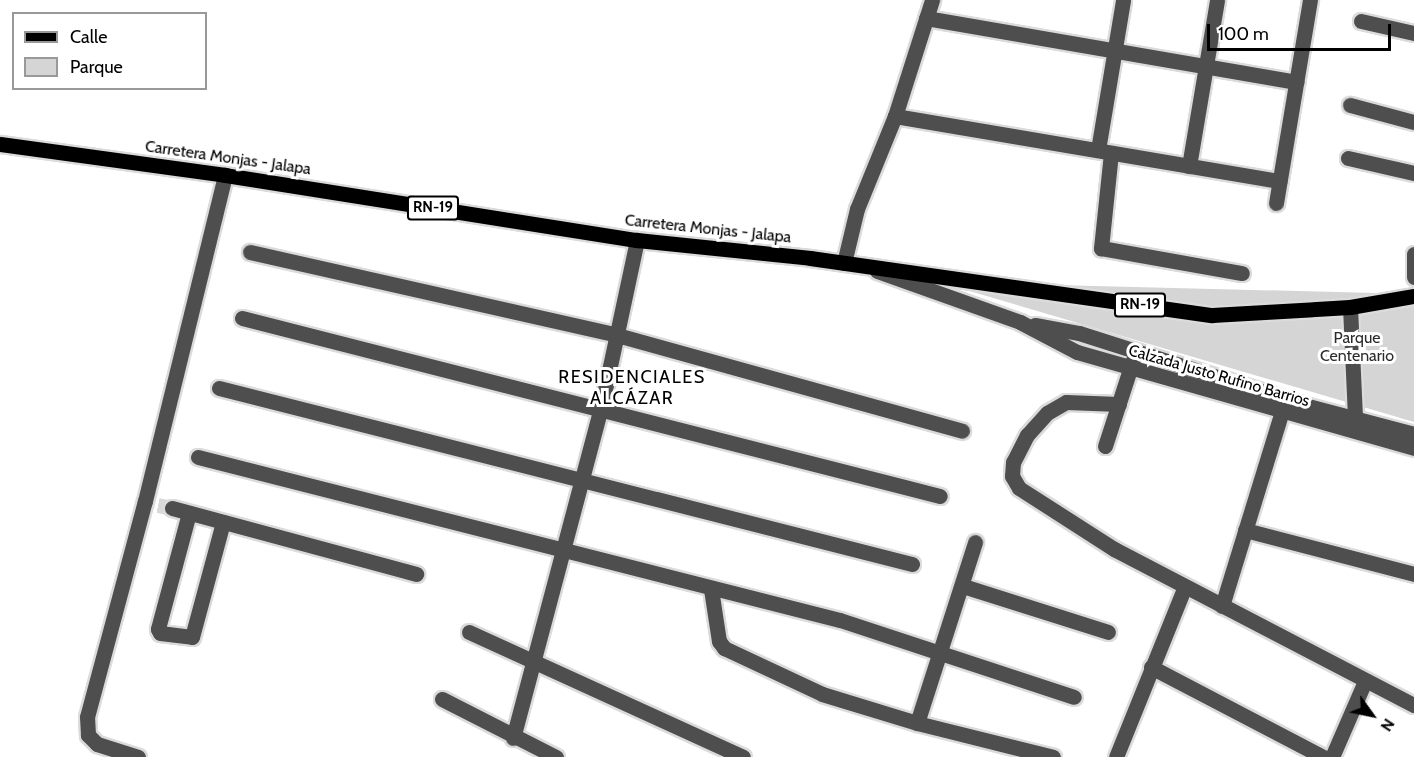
<!DOCTYPE html>
<meta charset="utf-8">
<style>
body{margin:0}
#map{position:relative;width:1414px;height:757px;overflow:hidden;background:#fff;font-family:Cabin,sans-serif}
div>[style]{position:absolute}
.green>*{inset:0;background:#d5d5d5}
.minor-tunnel>*{height:15px;margin-top:-7.5px;transform-origin:0;background:repeating-linear-gradient(90deg,#d9d9d9 0 15px,transparent 0 23px)}
.roads{filter:drop-shadow(2px 0 #dbdbdb) drop-shadow(-2px 0 #dbdbdb) drop-shadow(0 2px #dbdbdb) drop-shadow(0 -2px #dbdbdb)}
.minor>*{height:15px;margin:-7.5px;padding:0 7.5px;transform-origin:7.5px;border-radius:7.5px;background:#4e4e4e}
.major>*{height:15px;margin:-7.5px;padding:0 7.5px;transform-origin:7.5px;border-radius:7.5px;background:#000}
span{translate:-50% -50%;white-space:nowrap;text-align:center;line-height:1.15;-webkit-text-stroke:6px #fff;paint-order:stroke}
.shield-label span{padding:2px 4px;background:#fff;border:2px solid;border-radius:4px;-webkit-text-stroke-width:0}
.shield-label{font-size:15px;color:#000;font-weight:700}
.street-label{font-size:16px;color:#000}
.park-label{font-size:16px;color:#2c2c2c}
.neighbourhood-label{font-size:18px;color:#000;letter-spacing:1.5px}
.legend{position:absolute;left:12px;top:12px;width:195px;height:78px;box-sizing:border-box;background:#fff;border:2px solid #999;margin:0;padding:8px 10px;list-style:none;font-size:18px;color:#000}
.legend li{display:flex;align-items:center;gap:12px;height:30px}
.legend b{width:30px;border:2px solid #999}
.north{position:absolute;left:1342px;top:685px;width:60px;height:60px;-webkit-text-stroke:4px #fff;paint-order:stroke;rotate:123deg;font-size:16px;font-weight:700;line-height:24px;text-align:center;color:#000}
.north::after{content:'';display:block;margin:auto;width:21px;height:27px;background:#000;clip-path:polygon(50% 0,100% 100%,50% 72%,0 100%)}
.scale{position:absolute;left:1207px;top:24px;width:184px;height:27px;box-sizing:border-box;border:3px solid #000;border-top:0;padding-left:8px;font-size:18px;line-height:21px;white-space:nowrap;color:#000;-webkit-text-stroke:4px #fff;paint-order:stroke}
</style>
<div id="map">
<div class="green">
<i style="clip-path:polygon(939px 282px,1414px 294px,1414px 422px)"></i>
</div>
<div class="minor-tunnel">
<i style="left:158px;top:505px;width:14px;rotate:12deg"></i>
</div>
<div class="roads">
<div class="minor">
<i style="left:926px;top:18px;width:376px;rotate:9.8deg"></i>
<i style="left:1361px;top:21px;width:54px;rotate:12.8deg"></i>
<i style="left:1350px;top:105px;width:66px;rotate:14.9deg"></i>
<i style="left:895px;top:116px;width:390px;rotate:9.6deg"></i>
<i style="left:1098px;top:150px;width:152px;rotate:-80.5deg"></i>
<i style="left:1111px;top:153px;width:96px;rotate:96deg"></i>
<i style="left:1101px;top:248px;width:143px;rotate:10.1deg"></i>
<i style="left:1348px;top:158px;width:68px;rotate:12.8deg"></i>
<i style="left:1189px;top:166px;width:168px;rotate:-80.4deg"></i>
<i style="left:1276px;top:203px;width:206px;rotate:-80.5deg"></i>
<i style="left:250px;top:252px;width:376px;rotate:12.7deg"></i>
<i style="left:617px;top:335px;width:358px;rotate:15.5deg"></i>
<i style="left:1414px;top:254px;width:23px;rotate:90deg"></i>
<i style="left:844px;top:263px;width:56px;rotate:-76.5deg"></i>
<i style="left:857px;top:209px;width:100px;rotate:-67.8deg"></i>
<i style="left:895px;top:116px;width:122px;rotate:-72.3deg"></i>
<i style="left:877px;top:271px;width:152px;rotate:19.6deg"></i>
<i style="left:1020px;top:322px;width:64px;rotate:27.8deg"></i>
<i style="left:1077px;top:352px;width:350px;rotate:15.9deg"></i>
<i style="left:1350px;top:307px;width:111px;rotate:87.4deg"></i>
<i style="left:242px;top:318px;width:720px;rotate:14.31deg"></i>
<i style="left:1035px;top:325px;width:45px;rotate:10.3deg"></i>
<i style="left:1079px;top:333px;width:240px;rotate:17.7deg"></i>
<i style="left:1308px;top:406px;width:110px;rotate:14.8deg"></i>
<i style="left:219px;top:388px;width:715px;rotate:14.25deg"></i>
<i style="left:1119px;top:404px;width:53px;rotate:-177.8deg"></i>
<i style="left:1066px;top:402px;width:22px;rotate:150deg"></i>
<i style="left:1047px;top:413px;width:30px;rotate:132deg"></i>
<i style="left:1027px;top:435px;width:30px;rotate:117deg"></i>
<i style="left:1013px;top:462px;width:14px;rotate:94deg"></i>
<i style="left:1012px;top:476px;width:14px;rotate:60deg"></i>
<i style="left:1019px;top:488px;width:113px;rotate:32.7deg"></i>
<i style="left:1114px;top:549px;width:338px;rotate:27.5deg"></i>
<i style="left:1105px;top:446px;width:90px;rotate:-72deg"></i>
<i style="left:198px;top:457px;width:662px;rotate:14.25deg"></i>
<i style="left:840px;top:620px;width:246px;rotate:18.2deg"></i>
<i style="left:172px;top:508px;width:253px;rotate:15.1deg"></i>
<i style="left:189px;top:513px;width:120px;rotate:105deg"></i>
<i style="left:158px;top:629px;width:4px;rotate:63deg"></i>
<i style="left:160px;top:633px;width:32px;rotate:7deg"></i>
<i style="left:192px;top:637px;width:119px;rotate:-74.9deg"></i>
<i style="left:1245px;top:530px;width:175px;rotate:14.6deg"></i>
<i style="left:963px;top:586px;width:152px;rotate:17.6deg"></i>
<i style="left:711px;top:589px;width:53px;rotate:81.3deg"></i>
<i style="left:719px;top:641px;width:9px;rotate:54deg"></i>
<i style="left:724px;top:648px;width:108px;rotate:25.1deg"></i>
<i style="left:822px;top:694px;width:99px;rotate:17deg"></i>
<i style="left:917px;top:723px;width:140px;rotate:14deg"></i>
<i style="left:1222px;top:606px;width:210px;rotate:-72.9deg"></i>
<i style="left:469px;top:632px;width:301px;rotate:24.5deg"></i>
<i style="left:1151px;top:667px;width:194px;rotate:27.6deg"></i>
<i style="left:442px;top:699px;width:128px;rotate:27deg"></i>
<i style="left:917px;top:723px;width:190px;rotate:-72.2deg"></i>
<i style="left:513px;top:738px;width:342px;rotate:-75.1deg"></i>
<i style="left:601px;top:408px;width:172px;rotate:-77.9deg"></i>
<i style="left:138px;top:757px;width:43px;rotate:-162.4deg"></i>
<i style="left:97px;top:744px;width:13px;rotate:-135deg"></i>
<i style="left:88px;top:735px;width:18px;rotate:-93deg"></i>
<i style="left:87px;top:717px;width:224px;rotate:-75deg"></i>
<i style="left:145px;top:501px;width:336px;rotate:-76.2deg"></i>
<i style="left:1116px;top:757px;width:184px;rotate:-68deg"></i>
<i style="left:1332px;top:757px;width:83px;rotate:-66.5deg"></i>
</div>
<div class="major">
<i style="left:0;top:144px;width:227px;rotate:7.8deg"></i>
<i style="left:225px;top:175px;width:417px;rotate:9deg"></i>
<i style="left:637px;top:240px;width:174px;rotate:5.9deg"></i>
<i style="left:810px;top:258px;width:406px;rotate:8.1deg"></i>
<i style="left:1212px;top:315px;width:138px;rotate:-3.3deg"></i>
<i style="left:1350px;top:307px;width:65px;rotate:-9.8deg"></i>
</div>
</div>
<div class="shield-label">
<span style="left:433px;top:208px">RN-19</span>
<span style="left:1140px;top:305px">RN-19</span>
</div>
<div class="street-label">
<span style="left:228px;top:158px;rotate:8deg">Carretera Monjas - Jalapa</span>
<span style="left:708px;top:229px;rotate:6deg">Carretera Monjas - Jalapa</span>
<span style="left:1219px;top:376px;rotate:16deg">Calzada Justo Rufino Barrios</span>
</div>
<div class="park-label">
<span style="left:1357px;top:347px">Parque<br>Centenario</span>
</div>
<div class="neighbourhood-label">
<span style="left:632px;top:388px">RESIDENCIALES<br>ALCÁZAR</span>
</div>
<ul class="legend">
<li><b style="height:8px;background:#000"></b>Calle</li>
<li><b style="height:16px;background:#d5d5d5"></b>Parque</li>
</ul>
<div class="north">N</div>
<div class="scale">100 m</div>
</div>
